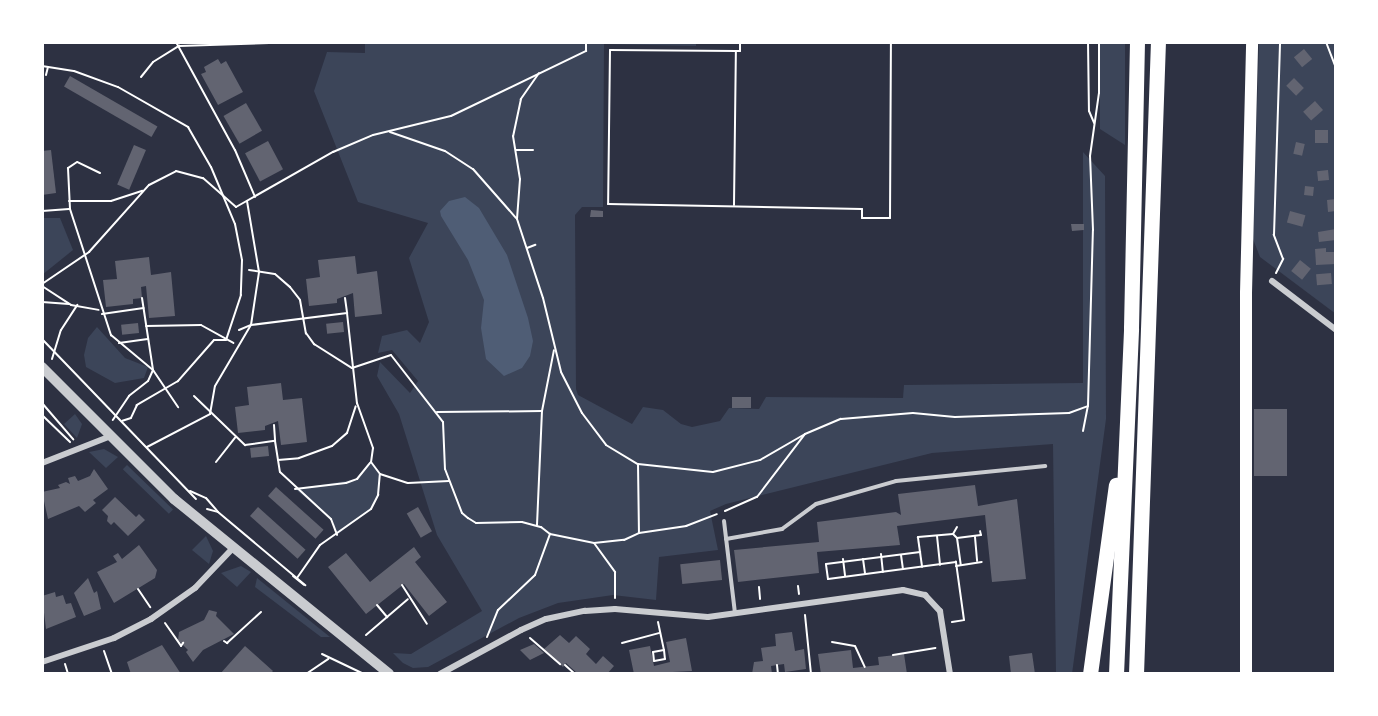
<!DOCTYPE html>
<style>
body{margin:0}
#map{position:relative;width:1378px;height:716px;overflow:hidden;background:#2d3142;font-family:"PT Serif",serif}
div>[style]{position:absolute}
.green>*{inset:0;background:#3c4559;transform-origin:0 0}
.water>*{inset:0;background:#4f5d75}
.building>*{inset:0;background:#626471;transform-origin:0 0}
.path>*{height:2px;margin:-1px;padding:0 1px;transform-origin:1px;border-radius:1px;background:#fff}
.service>*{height:4px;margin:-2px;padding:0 2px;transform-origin:2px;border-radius:2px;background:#caccd0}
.minor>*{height:6px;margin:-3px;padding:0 3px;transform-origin:3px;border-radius:3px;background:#caccd0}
.tertiary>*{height:10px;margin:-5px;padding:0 5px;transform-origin:5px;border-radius:5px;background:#caccd0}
.secondary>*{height:12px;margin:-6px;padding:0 6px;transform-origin:6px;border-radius:6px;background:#fff}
.motorway>*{height:15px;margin:-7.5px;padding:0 7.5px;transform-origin:7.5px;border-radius:7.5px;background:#fff}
span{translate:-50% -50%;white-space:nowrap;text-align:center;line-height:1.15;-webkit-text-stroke:6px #fff;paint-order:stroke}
.frame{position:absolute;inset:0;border:44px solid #fff;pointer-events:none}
</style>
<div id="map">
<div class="green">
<i style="clip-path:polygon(365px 42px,696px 42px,696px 46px,604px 44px,603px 207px,582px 207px,575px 215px,576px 389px,578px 395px,632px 424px,643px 407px,663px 410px,681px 424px,692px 427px,720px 421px,729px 408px,759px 409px,766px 397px,903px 398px,904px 385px,1083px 383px,1083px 152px,1105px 176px,1106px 419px,1072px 674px,1056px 674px,1053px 444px,932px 453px,726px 504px,710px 511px,718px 550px,659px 557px,656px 600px,613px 595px,558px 603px,519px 618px,428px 667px,413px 668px,403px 663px,393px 653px,411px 654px,482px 611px,437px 535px,399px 414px,377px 376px,380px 362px,410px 393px,418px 381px,392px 350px,378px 353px,382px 336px,407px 330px,420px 343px,429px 322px,409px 258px,428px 223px,358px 202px,314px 91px,327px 52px,365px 53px)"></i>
<i style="clip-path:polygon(1100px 42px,1125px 42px,1125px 145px,1100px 129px)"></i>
<i style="clip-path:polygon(1259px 42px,1336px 42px,1336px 314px,1260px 257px,1253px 239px)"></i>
<i style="clip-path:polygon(42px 218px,60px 218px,73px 250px,42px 275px)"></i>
<i style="clip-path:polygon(97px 327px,125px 358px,148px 367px,144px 378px,115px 383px,86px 367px,84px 355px,88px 338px)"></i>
<i style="clip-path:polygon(75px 414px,82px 424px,77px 438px,64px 424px)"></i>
<i style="clip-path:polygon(104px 449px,118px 457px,106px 468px,89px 452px)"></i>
<i style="clip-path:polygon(371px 462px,380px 474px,378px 495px,371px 509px,337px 535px,331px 519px,295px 489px,357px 479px)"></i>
<i style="left:127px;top:465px;width:64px;height:6px;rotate:44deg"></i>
<i style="clip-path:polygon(206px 536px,213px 551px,209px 564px,192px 550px)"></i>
<i style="clip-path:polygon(241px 566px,251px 572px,237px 587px,221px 573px)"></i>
<i style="clip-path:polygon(257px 578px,330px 637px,321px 637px,255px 587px)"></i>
</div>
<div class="water">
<i style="clip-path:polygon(465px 197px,479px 208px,507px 255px,528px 318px,533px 341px,530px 356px,522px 368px,504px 376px,486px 359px,481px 328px,484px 300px,468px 260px,441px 216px,440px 211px,449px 201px)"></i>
</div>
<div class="building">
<i style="left:1304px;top:49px;width:13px;height:13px;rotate:51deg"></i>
<i style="clip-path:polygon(218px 59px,221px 64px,226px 61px,243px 92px,218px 105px,201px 74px,206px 72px,204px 67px)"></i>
<i style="left:70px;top:76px;width:101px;height:12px;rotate:30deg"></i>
<i style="left:1294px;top:78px;width:14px;height:11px;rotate:45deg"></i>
<i style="left:1315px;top:101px;width:12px;height:16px;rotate:48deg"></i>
<i style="left:246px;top:103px;width:32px;height:26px;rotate:60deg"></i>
<i style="left:1328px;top:130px;width:13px;height:13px;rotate:90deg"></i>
<i style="left:268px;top:141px;width:32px;height:26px;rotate:62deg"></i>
<i style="left:1296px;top:142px;width:9px;height:12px;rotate:13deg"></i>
<i style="left:134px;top:145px;width:13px;height:43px;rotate:23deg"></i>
<i style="clip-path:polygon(51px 150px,56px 193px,42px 195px,42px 151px)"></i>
<i style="left:1328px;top:170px;width:10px;height:11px;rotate:84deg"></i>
<i style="left:1305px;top:186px;width:9px;height:9px;rotate:6deg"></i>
<i style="clip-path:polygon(1336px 199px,1336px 211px,1328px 212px,1327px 200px)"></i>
<i style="clip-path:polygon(591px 210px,603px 211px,603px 217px,590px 217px)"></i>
<i style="left:1290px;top:211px;width:16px;height:12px;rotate:15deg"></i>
<i style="clip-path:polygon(1071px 224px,1084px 224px,1084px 230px,1072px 231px)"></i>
<i style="clip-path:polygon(1336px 229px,1336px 240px,1319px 242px,1318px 232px)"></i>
<i style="clip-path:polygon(1326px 248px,1326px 252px,1336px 252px,1336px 264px,1316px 265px,1315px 249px)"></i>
<i style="clip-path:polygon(355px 256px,357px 274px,377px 271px,382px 314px,355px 317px,353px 293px,337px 299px,337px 303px,309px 306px,306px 279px,320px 277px,318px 260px)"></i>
<i style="clip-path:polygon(149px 257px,151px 275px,171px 272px,175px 316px,149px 318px,146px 286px,141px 287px,142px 298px,133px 299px,133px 304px,106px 307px,103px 280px,117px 279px,115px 261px)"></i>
<i style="left:1300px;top:260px;width:14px;height:14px;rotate:39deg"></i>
<i style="left:1331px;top:273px;width:11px;height:15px;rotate:85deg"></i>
<i style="left:343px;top:322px;width:10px;height:17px;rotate:84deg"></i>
<i style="left:138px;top:323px;width:10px;height:17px;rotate:84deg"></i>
<i style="clip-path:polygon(281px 383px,283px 400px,302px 398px,307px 442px,281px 445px,278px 421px,265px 426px,265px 430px,238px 433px,235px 407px,249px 405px,247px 387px)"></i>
<i style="left:732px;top:397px;width:19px;height:11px"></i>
<i style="left:1287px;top:409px;width:67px;height:33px;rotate:90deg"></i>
<i style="left:268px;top:446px;width:10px;height:18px;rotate:84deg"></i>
<i style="clip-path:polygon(94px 469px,108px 489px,93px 500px,96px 503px,85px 512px,79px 506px,48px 519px,42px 492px,60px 488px,58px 485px,66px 482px,70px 484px,68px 478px,75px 476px,78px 481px,90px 476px)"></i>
<i style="clip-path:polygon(975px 485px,978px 506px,1017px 499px,1026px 579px,992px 582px,985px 515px,897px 526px,900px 545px,817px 552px,819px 573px,738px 582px,734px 550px,819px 542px,817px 522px,896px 512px,901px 515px,898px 494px)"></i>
<i style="left:276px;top:487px;width:64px;height:12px;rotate:42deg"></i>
<i style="clip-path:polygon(115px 497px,136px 517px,139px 514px,145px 520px,128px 536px,114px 522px,111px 525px,107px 521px,108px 516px,102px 510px)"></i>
<i style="left:258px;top:507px;width:64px;height:12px;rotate:42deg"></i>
<i style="left:418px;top:507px;width:28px;height:13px;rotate:60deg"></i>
<i style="clip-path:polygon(139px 545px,157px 570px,155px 578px,114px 603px,97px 572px,117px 562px,113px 556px,118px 553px,122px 559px)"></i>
<i style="clip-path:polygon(414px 547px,421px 557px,415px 562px,447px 602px,429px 616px,404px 584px,366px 614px,328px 567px,346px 553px,370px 582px)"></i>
<i style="left:720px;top:560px;width:20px;height:40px;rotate:84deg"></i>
<i style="clip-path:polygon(88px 578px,94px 593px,97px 591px,101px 609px,84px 616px,74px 593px)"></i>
<i style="clip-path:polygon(55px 592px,56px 597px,63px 595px,66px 604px,71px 603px,76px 617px,46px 629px,42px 596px)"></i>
<i style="clip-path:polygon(209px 610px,217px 612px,216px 616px,234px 634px,203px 650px,193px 662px,186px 652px,188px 650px,178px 640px,179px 632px,204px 620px)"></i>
<i style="clip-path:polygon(792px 632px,795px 651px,804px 649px,806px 669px,785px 672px,784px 664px,771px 666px,772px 674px,752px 674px,754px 662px,763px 661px,761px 648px,776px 646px,775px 634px)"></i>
<i style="clip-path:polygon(560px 635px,569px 643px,576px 636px,590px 649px,586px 654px,596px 664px,603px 656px,614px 666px,607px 674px,578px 674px,566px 663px,563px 667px,544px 649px)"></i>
<i style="clip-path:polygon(686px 638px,692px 671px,634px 674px,629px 650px,650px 646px,654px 666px,670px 662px,666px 642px)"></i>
<i style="clip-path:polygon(534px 644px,544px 653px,530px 660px,520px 650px)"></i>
<i style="clip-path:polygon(162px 645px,181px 674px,131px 674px,127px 662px)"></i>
<i style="clip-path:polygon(245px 646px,273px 671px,270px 674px,220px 674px)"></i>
<i style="clip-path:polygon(851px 650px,853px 668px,879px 665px,878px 657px,904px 654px,907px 674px,821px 674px,818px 654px)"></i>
<i style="clip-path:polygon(1032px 653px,1035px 674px,1011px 674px,1009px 656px)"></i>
</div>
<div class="path">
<i style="left:176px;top:42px;width:123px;rotate:61.4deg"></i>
<i style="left:235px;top:150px;width:51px;rotate:66.9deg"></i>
<i style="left:1088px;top:42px;width:69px;rotate:89.2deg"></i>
<i style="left:1089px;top:111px;width:13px;rotate:67deg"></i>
<i style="left:1326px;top:42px;width:28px;rotate:69deg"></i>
<i style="left:736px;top:51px;width:4px"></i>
<i style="left:740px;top:51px;width:9px;rotate:-90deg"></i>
<i style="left:42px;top:66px;width:32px;rotate:9deg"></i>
<i style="left:74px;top:71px;width:47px;rotate:20deg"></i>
<i style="left:118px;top:87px;width:81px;rotate:29.7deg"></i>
<i style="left:188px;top:127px;width:46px;rotate:60.1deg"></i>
<i style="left:211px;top:167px;width:62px;rotate:67.2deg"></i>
<i style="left:235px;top:224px;width:37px;rotate:79deg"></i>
<i style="left:242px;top:260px;width:35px;rotate:92deg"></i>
<i style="left:241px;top:295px;width:47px;rotate:108.4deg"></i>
<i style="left:226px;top:340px;width:12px;rotate:180deg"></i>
<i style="left:214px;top:340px;width:55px;rotate:131.3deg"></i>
<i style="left:178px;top:381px;width:48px;rotate:149.7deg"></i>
<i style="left:137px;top:405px;width:14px;rotate:115deg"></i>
<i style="left:131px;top:418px;width:9px;rotate:162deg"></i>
<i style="left:539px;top:73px;width:32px;rotate:125deg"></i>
<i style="left:521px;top:99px;width:38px;rotate:102deg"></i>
<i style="left:513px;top:136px;width:44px;rotate:80.8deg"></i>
<i style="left:520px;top:179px;width:40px;rotate:94.3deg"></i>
<i style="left:517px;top:219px;width:83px;rotate:71.8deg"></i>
<i style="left:543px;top:298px;width:76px;rotate:76.3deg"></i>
<i style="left:561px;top:372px;width:46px;rotate:62.9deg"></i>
<i style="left:582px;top:413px;width:40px;rotate:53deg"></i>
<i style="left:606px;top:445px;width:37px;rotate:31deg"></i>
<i style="left:638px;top:464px;width:75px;rotate:6.1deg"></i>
<i style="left:713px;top:472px;width:49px;rotate:-14.3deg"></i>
<i style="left:760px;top:460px;width:52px;rotate:-30deg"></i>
<i style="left:46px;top:75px;width:8px;rotate:-76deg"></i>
<i style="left:141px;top:77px;width:19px;rotate:-51deg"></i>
<i style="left:153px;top:62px;width:31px;rotate:-32deg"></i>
<i style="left:179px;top:46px;width:121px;rotate:-1.9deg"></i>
<i style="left:390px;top:132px;width:58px;rotate:19.1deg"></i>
<i style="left:445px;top:151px;width:33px;rotate:33deg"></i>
<i style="left:473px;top:169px;width:65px;rotate:48.7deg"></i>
<i style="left:516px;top:150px;width:17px"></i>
<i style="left:100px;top:173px;width:25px;rotate:-154deg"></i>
<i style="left:77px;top:162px;width:11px;rotate:146deg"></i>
<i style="left:68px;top:168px;width:41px;rotate:87.2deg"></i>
<i style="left:70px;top:209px;width:133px;rotate:72deg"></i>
<i style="left:111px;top:335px;width:55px;rotate:39.8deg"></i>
<i style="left:153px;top:370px;width:12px;rotate:114deg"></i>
<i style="left:148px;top:381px;width:24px;rotate:142deg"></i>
<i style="left:129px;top:396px;width:29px;rotate:124deg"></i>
<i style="left:69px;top:201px;width:42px"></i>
<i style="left:111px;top:201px;width:33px;rotate:-18deg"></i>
<i style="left:734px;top:205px;width:154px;rotate:-89.3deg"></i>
<i style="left:736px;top:51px;width:126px;rotate:-179.5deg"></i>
<i style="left:610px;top:50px;width:154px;rotate:90.7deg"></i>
<i style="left:608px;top:204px;width:254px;rotate:1.1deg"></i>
<i style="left:862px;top:209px;width:9px;rotate:90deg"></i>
<i style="left:862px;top:218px;width:28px"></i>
<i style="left:890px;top:218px;width:176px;rotate:-89.7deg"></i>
<i style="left:42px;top:211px;width:27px;rotate:-4deg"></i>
<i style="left:527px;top:248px;width:9px;rotate:-21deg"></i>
<i style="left:249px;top:270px;width:26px;rotate:9deg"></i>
<i style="left:275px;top:274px;width:20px;rotate:41deg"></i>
<i style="left:290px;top:287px;width:16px;rotate:52deg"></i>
<i style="left:300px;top:300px;width:34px;rotate:80deg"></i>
<i style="left:306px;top:333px;width:14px;rotate:54deg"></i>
<i style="left:314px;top:344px;width:45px;rotate:32.3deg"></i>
<i style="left:352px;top:368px;width:41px;rotate:-18.4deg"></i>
<i style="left:391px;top:355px;width:85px;rotate:52.2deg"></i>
<i style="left:443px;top:422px;width:47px;rotate:87.6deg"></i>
<i style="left:445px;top:469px;width:47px;rotate:68.9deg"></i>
<i style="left:462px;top:513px;width:8px;rotate:40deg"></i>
<i style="left:468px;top:518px;width:9px;rotate:32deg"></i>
<i style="left:476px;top:523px;width:46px;rotate:-1.2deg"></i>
<i style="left:522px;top:522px;width:20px;rotate:15deg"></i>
<i style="left:541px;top:527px;width:11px;rotate:38deg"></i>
<i style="left:1276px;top:273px;width:16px;rotate:-63deg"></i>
<i style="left:1283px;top:259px;width:26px;rotate:-111deg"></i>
<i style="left:1274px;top:235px;width:193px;rotate:-88.2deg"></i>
<i style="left:42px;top:284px;width:57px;rotate:-34.2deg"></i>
<i style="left:89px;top:252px;width:90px;rotate:-48.2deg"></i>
<i style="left:149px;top:185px;width:30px;rotate:-27deg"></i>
<i style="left:176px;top:171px;width:28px;rotate:15deg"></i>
<i style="left:203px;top:178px;width:44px;rotate:41.3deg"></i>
<i style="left:236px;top:207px;width:112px;rotate:-29.6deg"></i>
<i style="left:333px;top:152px;width:43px;rotate:-23deg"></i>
<i style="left:373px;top:135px;width:80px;rotate:-13.7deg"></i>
<i style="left:451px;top:116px;width:150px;rotate:-25.7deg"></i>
<i style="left:586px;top:51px;width:9px;rotate:-90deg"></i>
<i style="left:42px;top:286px;width:35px;rotate:33deg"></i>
<i style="left:71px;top:305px;width:28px;rotate:10deg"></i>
<i style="left:142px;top:298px;width:73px;rotate:81.3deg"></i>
<i style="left:153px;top:370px;width:45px;rotate:56deg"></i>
<i style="left:345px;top:298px;width:15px;rotate:82deg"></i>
<i style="left:42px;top:302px;width:27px;rotate:4deg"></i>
<i style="left:102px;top:314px;width:42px;rotate:-8.1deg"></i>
<i style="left:146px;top:326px;width:55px;rotate:-1deg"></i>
<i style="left:201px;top:325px;width:37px;rotate:29deg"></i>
<i style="left:239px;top:330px;width:13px;rotate:-23deg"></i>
<i style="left:251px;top:325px;width:97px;rotate:-7.1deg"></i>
<i style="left:347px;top:313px;width:91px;rotate:83.7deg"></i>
<i style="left:357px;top:403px;width:48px;rotate:70.4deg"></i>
<i style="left:373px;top:448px;width:14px;rotate:98deg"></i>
<i style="left:371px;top:462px;width:15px;rotate:53deg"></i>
<i style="left:380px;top:474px;width:29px;rotate:18deg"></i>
<i style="left:408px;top:483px;width:41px;rotate:-2.8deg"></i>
<i style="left:42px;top:339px;width:222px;rotate:46.1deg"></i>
<i style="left:119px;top:343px;width:29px;rotate:-8deg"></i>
<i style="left:52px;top:359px;width:30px;rotate:-73deg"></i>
<i style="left:61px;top:330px;width:30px;rotate:-57deg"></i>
<i style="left:194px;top:396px;width:71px;rotate:43.9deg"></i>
<i style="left:245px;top:445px;width:30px;rotate:-8deg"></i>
<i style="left:275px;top:441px;width:31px;rotate:81deg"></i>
<i style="left:280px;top:472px;width:69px;rotate:42.7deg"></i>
<i style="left:331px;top:519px;width:17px;rotate:69deg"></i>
<i style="left:42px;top:403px;width:48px;rotate:49.3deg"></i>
<i style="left:437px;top:412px;width:105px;rotate:-0.5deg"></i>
<i style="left:42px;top:415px;width:39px;rotate:44deg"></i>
<i style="left:274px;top:425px;width:16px;rotate:86deg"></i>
<i style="left:1083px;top:431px;width:25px;rotate:-79deg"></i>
<i style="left:1088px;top:406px;width:176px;rotate:-88.4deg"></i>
<i style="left:1093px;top:230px;width:74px;rotate:-92.3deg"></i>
<i style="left:1090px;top:156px;width:64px;rotate:-81.9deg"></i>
<i style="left:1099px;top:93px;width:51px;rotate:-90deg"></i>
<i style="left:147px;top:447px;width:71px;rotate:-27.6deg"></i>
<i style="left:210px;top:414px;width:28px;rotate:-80deg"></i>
<i style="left:215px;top:386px;width:71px;rotate:-59.5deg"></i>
<i style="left:251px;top:325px;width:54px;rotate:-81.4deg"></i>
<i style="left:259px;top:272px;width:72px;rotate:-99.6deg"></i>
<i style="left:278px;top:460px;width:21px;rotate:-5deg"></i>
<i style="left:299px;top:458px;width:35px;rotate:-20deg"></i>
<i style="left:332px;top:446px;width:20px;rotate:-41deg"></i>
<i style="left:347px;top:433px;width:28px;rotate:-72deg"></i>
<i style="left:216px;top:462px;width:31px;rotate:-52deg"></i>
<i style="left:638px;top:464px;width:69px;rotate:89.2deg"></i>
<i style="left:295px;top:489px;width:51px;rotate:-6.7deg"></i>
<i style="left:346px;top:483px;width:12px;rotate:-20deg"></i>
<i style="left:357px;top:479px;width:21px;rotate:-51deg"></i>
<i style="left:190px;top:491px;width:17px;rotate:24deg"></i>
<i style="left:206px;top:498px;width:18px;rotate:49deg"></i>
<i style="left:218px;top:512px;width:114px;rotate:40deg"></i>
<i style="left:207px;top:509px;width:11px;rotate:15deg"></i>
<i style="left:725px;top:511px;width:35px;rotate:-24deg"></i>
<i style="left:757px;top:497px;width:79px;rotate:-52.7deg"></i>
<i style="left:805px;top:434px;width:39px;rotate:-23deg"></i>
<i style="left:841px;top:419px;width:72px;rotate:-4.8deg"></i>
<i style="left:913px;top:413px;width:42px;rotate:5.4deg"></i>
<i style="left:955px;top:417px;width:114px;rotate:-2deg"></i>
<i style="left:1069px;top:413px;width:20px;rotate:-20deg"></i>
<i style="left:537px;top:525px;width:114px;rotate:-87.5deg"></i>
<i style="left:542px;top:411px;width:62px;rotate:-78.9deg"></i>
<i style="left:953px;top:534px;width:8px;rotate:-60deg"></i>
<i style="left:937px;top:536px;width:29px;rotate:84deg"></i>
<i style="left:975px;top:537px;width:24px;rotate:85deg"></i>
<i style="left:957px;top:538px;width:27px;rotate:82deg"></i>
<i style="left:594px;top:543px;width:36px;rotate:54deg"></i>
<i style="left:615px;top:572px;width:26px;rotate:90deg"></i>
<i style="left:920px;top:552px;width:15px;rotate:82deg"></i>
<i style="left:881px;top:554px;width:18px;rotate:84deg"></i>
<i style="left:901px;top:555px;width:14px;rotate:82deg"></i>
<i style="left:843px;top:559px;width:17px;rotate:83deg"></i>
<i style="left:863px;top:559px;width:15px;rotate:82deg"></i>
<i style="left:956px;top:566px;width:26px;rotate:-9deg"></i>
<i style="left:293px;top:576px;width:14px;rotate:39deg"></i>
<i style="left:297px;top:578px;width:40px;rotate:-55.1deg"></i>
<i style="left:320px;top:545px;width:62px;rotate:-35.2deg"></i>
<i style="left:371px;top:509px;width:16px;rotate:-63deg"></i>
<i style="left:378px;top:495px;width:21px;rotate:-85deg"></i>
<i style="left:402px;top:585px;width:46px;rotate:57.3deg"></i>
<i style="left:798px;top:586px;width:8px;rotate:83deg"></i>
<i style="left:759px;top:587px;width:12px;rotate:85deg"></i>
<i style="left:138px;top:589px;width:22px;rotate:56deg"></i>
<i style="left:377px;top:605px;width:16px;rotate:50deg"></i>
<i style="left:805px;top:615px;width:59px;rotate:84.2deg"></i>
<i style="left:658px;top:622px;width:29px;rotate:78deg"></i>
<i style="left:664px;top:650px;width:9px;rotate:84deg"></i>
<i style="left:665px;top:659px;width:11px;rotate:170deg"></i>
<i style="left:654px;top:661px;width:9px;rotate:-96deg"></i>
<i style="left:653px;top:652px;width:11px;rotate:-10deg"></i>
<i style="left:952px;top:622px;width:12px;rotate:-9deg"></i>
<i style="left:964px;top:620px;width:59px;rotate:-97.9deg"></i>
<i style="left:956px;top:562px;width:129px;rotate:172.4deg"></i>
<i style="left:828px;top:579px;width:15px;rotate:-98deg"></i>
<i style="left:826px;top:564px;width:95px;rotate:-7.3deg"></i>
<i style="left:920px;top:552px;width:15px;rotate:-98deg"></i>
<i style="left:918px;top:537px;width:35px;rotate:-5deg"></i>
<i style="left:953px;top:534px;width:6px;rotate:45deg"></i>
<i style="left:957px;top:538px;width:24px;rotate:-7deg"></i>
<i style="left:981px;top:535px;width:4px;rotate:-104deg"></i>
<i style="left:165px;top:623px;width:28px;rotate:55deg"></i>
<i style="left:181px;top:646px;width:4px;rotate:-56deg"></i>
<i style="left:366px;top:635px;width:55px;rotate:-40.6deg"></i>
<i style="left:487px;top:637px;width:29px;rotate:-68deg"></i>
<i style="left:498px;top:610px;width:51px;rotate:-43.4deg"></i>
<i style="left:535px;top:575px;width:44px;rotate:-69.9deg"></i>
<i style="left:550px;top:534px;width:45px;rotate:11.6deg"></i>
<i style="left:594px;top:543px;width:30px;rotate:-6deg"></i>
<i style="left:624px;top:540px;width:17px;rotate:-25deg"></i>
<i style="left:639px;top:533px;width:48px;rotate:-8.5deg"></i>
<i style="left:686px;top:526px;width:33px;rotate:-21deg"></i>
<i style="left:530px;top:638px;width:40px;rotate:41deg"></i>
<i style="left:224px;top:641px;width:4px;rotate:34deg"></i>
<i style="left:227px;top:643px;width:46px;rotate:-42.4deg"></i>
<i style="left:832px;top:642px;width:23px;rotate:10deg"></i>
<i style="left:855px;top:646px;width:23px;rotate:65deg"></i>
<i style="left:622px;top:643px;width:39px;rotate:-15deg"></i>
<i style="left:104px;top:651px;width:24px;rotate:71deg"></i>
<i style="left:322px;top:654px;width:47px;rotate:25.5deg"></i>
<i style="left:893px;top:655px;width:43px;rotate:-9.5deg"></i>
<i style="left:65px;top:664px;width:10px;rotate:73deg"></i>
<i style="left:565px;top:665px;width:13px;rotate:42deg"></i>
<i style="left:777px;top:665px;width:9px;rotate:84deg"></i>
<i style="left:306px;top:674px;width:27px;rotate:-34deg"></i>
</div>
<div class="service">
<i style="left:724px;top:521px;width:93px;rotate:83.2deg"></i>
<i style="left:726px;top:539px;width:57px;rotate:-10.1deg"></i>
<i style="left:782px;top:529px;width:42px;rotate:-36.3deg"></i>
<i style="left:816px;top:504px;width:83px;rotate:-16deg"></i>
<i style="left:896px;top:481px;width:150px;rotate:-5.7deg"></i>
</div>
<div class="minor">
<i style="left:1272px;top:281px;width:81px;rotate:37.4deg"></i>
<i style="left:42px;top:463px;width:74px;rotate:-21.4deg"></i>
<i style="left:42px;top:662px;width:76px;rotate:-18.4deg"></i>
<i style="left:114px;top:638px;width:42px;rotate:-27.2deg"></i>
<i style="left:151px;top:619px;width:54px;rotate:-35.2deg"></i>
<i style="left:195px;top:588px;width:55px;rotate:-46.5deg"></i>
<i style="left:440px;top:674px;width:92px;rotate:-28.5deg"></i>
<i style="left:521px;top:630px;width:27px;rotate:-24deg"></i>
<i style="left:546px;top:619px;width:40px;rotate:-12deg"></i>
<i style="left:585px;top:611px;width:30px;rotate:-4deg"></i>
<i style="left:615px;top:609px;width:93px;rotate:4.9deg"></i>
<i style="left:708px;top:617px;width:197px;rotate:-7.9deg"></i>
<i style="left:903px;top:590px;width:23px;rotate:13deg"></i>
<i style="left:925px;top:595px;width:22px;rotate:47deg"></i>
<i style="left:940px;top:611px;width:64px;rotate:81deg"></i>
</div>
<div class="tertiary">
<i style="left:42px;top:367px;width:187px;rotate:45deg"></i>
<i style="left:174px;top:499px;width:277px;rotate:39.1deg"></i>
</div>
<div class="secondary">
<i style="left:1246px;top:674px;width:381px;rotate:-90deg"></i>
<i style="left:1246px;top:293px;width:251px;rotate:-88.6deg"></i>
</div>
<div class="motorway">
<i style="left:1090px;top:674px;width:191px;rotate:-82.2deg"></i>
<i style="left:1116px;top:674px;width:346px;rotate:-87.5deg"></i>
<i style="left:1131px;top:328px;width:286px;rotate:-88.8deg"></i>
<i style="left:1136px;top:674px;width:632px;rotate:-88.01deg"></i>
</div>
<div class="frame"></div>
</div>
